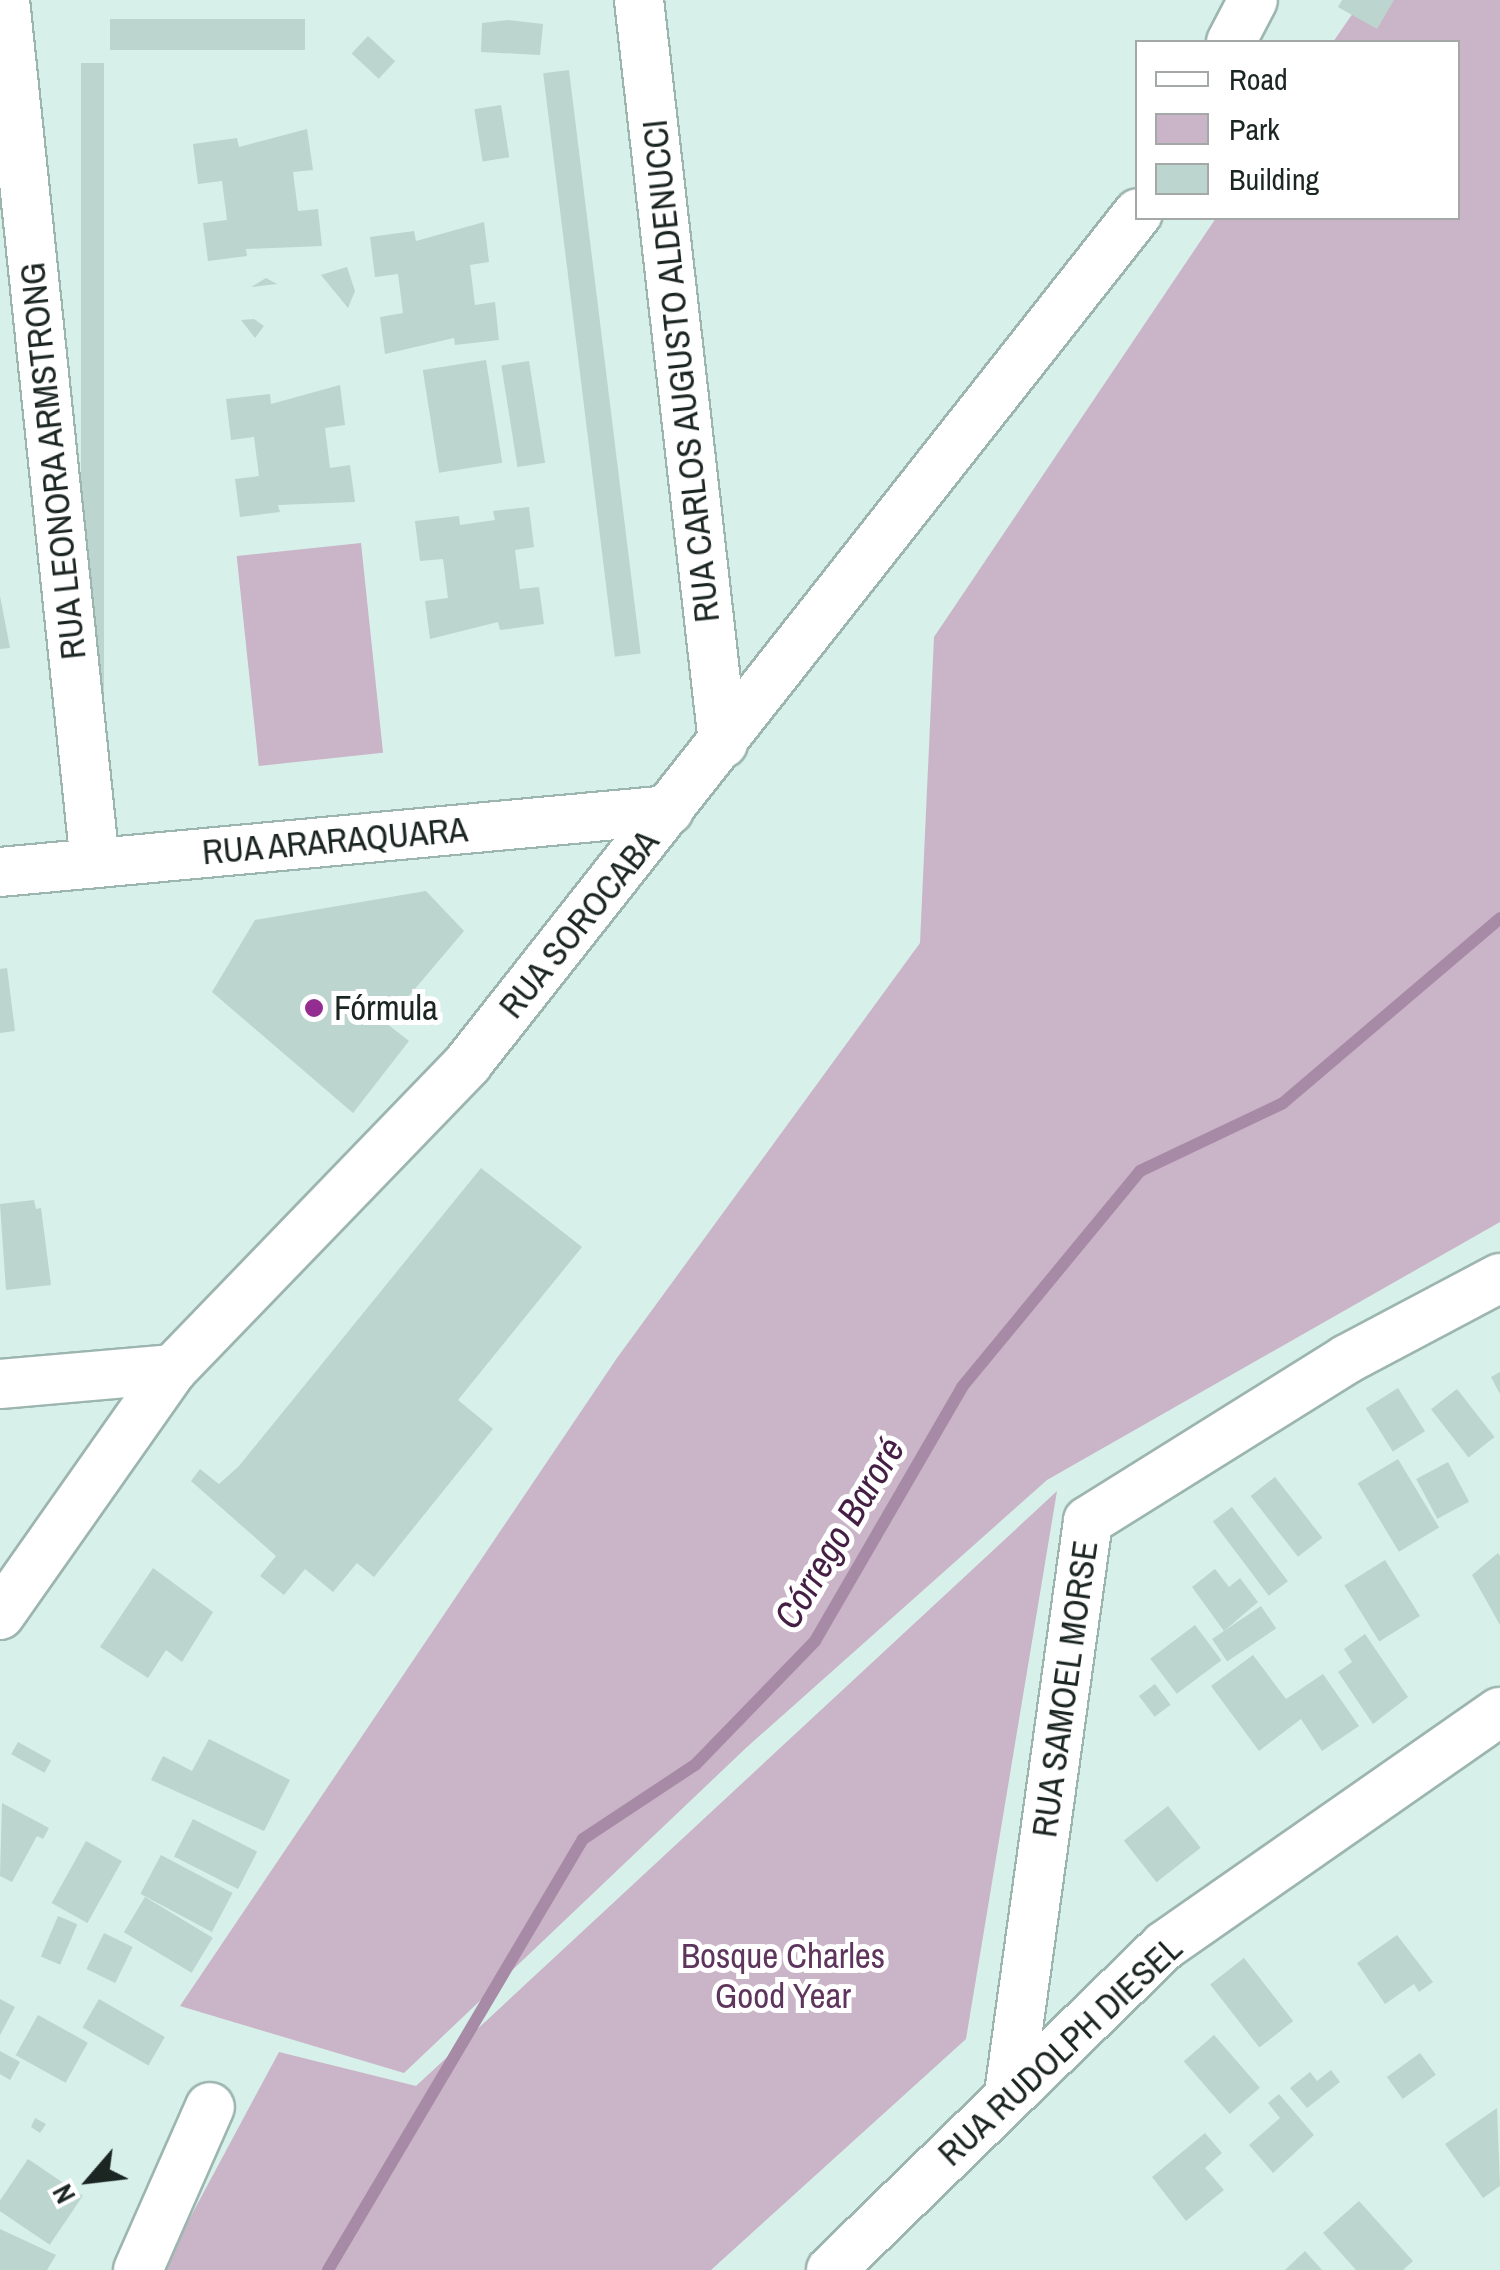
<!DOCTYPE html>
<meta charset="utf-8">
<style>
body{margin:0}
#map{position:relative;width:1500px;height:2270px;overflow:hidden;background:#d7f0e9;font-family:"Archivo Narrow",sans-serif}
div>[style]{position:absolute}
.green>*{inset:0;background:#cab4c8;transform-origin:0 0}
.stream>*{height:12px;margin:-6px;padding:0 6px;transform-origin:6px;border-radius:6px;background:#a78aa5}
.building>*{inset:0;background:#bcd5ce;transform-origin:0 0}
.roads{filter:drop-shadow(2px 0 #9db5af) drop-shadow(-2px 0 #9db5af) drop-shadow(0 2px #9db5af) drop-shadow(0 -2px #9db5af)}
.street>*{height:48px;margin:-24px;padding:0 24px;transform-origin:24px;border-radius:24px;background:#fff}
.dots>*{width:28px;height:28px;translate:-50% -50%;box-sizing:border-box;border:5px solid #fff;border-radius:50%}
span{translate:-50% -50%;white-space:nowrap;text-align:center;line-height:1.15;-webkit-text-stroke:10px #fff;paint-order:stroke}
.street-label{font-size:35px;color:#1b2522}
.poi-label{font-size:35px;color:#1b2522}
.left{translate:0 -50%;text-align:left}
.park-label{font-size:35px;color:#5e355c}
.water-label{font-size:38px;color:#451e44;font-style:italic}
.legend{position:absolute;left:1135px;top:40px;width:325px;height:180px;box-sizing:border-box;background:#fff;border:2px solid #a4a8a7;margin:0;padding:12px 18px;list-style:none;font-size:30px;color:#1b2522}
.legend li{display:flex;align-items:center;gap:20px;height:50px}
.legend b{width:50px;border:2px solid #a4a8a7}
.north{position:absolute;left:40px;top:2130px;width:100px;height:100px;-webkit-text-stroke:8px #fff;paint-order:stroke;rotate:242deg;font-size:28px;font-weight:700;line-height:40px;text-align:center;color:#1b2522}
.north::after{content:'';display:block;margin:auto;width:35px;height:45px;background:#1b2522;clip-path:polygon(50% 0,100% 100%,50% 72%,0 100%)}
</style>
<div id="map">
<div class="green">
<i style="clip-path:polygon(1362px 0,1500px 0,1500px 1222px,1047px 1480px,747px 1747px,404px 2073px,180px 2006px,617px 1358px,920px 943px,934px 637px,1216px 218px,1458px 218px,1458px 42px,1333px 42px)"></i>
<i style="left:361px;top:543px;width:211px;height:125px;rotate:84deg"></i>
<i style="clip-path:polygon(1057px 1491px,966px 2039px,711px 2270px,162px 2270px,279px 2052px,416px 2086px)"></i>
</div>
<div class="stream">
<i style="left:328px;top:2270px;width:501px;rotate:-59.39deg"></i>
<i style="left:583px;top:1839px;width:134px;rotate:-33.5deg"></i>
<i style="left:695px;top:1765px;width:173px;rotate:-45.9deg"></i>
<i style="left:815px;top:1641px;width:293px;rotate:-59.9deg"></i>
<i style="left:962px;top:1387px;width:280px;rotate:-50.5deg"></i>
<i style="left:1140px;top:1171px;width:158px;rotate:-25.4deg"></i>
<i style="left:1283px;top:1103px;width:285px;rotate:-40.4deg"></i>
</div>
<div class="building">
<i style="clip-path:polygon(1342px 0,1394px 0,1377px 29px,1338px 7px)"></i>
<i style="left:305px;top:19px;width:31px;height:195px;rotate:90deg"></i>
<i style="clip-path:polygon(508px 20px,543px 24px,540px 55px,481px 52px,482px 23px)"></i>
<i style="left:368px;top:36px;width:37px;height:24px;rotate:43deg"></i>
<i style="left:81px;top:63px;width:23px;height:704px"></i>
<i style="left:569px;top:70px;width:588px;height:26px;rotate:83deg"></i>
<i style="left:501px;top:105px;width:53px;height:27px;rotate:81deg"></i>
<i style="clip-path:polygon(307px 129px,313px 170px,293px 172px,298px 211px,318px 209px,322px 246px,246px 249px,247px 256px,208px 261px,203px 223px,227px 220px,222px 181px,198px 184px,193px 144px,237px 138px,239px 147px)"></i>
<i style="clip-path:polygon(484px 222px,489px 262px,470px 265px,475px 305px,495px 302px,499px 340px,455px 345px,454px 338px,385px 354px,380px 317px,403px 313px,398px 274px,375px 277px,370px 237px,414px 231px,416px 241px)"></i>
<i style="clip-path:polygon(347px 267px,355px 291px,348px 308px,321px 275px)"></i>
<i style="clip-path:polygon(266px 278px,277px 284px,251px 287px)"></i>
<i style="clip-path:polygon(254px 319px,264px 326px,255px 338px,241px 320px)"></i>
<i style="left:486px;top:360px;width:104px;height:64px;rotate:81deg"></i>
<i style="left:529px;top:361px;width:103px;height:28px;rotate:81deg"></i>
<i style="clip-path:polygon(340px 385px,345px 425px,325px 428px,330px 468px,350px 465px,355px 502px,278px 505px,280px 512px,240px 517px,235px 479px,259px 476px,254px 437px,231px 440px,226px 399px,270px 394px,271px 404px)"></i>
<i style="clip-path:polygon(529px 507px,534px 547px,515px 550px,520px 589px,539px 587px,544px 624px,500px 630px,498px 622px,430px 639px,425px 601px,448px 598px,443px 559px,420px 561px,415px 521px,459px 516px,460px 525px,495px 520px,493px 511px)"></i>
<i style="clip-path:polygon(0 596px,10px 648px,0 649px)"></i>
<i style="clip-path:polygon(426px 891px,464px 931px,386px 1023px,409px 1041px,353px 1113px,212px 992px,255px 920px)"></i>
<i style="clip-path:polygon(7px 968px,15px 1031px,0 1033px,0 969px)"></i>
<i style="clip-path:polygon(481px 1168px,582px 1247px,458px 1400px,493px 1429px,374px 1577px,357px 1563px,333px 1592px,305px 1569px,284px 1595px,260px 1576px,276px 1556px,191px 1481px,200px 1469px,219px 1484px,239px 1466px)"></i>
<i style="clip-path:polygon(34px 1200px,36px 1209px,41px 1208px,51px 1285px,6px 1290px,0 1204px)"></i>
<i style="clip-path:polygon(1500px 1372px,1500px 1394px,1491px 1377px)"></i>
<i style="left:1398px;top:1388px;width:51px;height:38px;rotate:58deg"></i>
<i style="left:1457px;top:1389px;width:61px;height:33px;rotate:52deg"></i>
<i style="left:1398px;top:1459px;width:80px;height:47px;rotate:59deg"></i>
<i style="left:1448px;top:1462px;width:45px;height:36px;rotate:62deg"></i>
<i style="left:1275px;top:1477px;width:77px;height:31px;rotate:52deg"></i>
<i style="left:1232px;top:1507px;width:93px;height:24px;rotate:53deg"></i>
<i style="clip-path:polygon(1498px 1553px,1500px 1556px,1500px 1625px,1472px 1575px)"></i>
<i style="left:1385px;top:1560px;width:66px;height:48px;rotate:58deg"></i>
<i style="clip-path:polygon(153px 1568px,213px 1612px,182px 1662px,166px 1650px,148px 1678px,100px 1647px)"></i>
<i style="clip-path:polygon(1215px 1569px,1229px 1587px,1240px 1578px,1258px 1602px,1224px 1631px,1192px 1587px)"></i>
<i style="left:1261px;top:1606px;width:27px;height:59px;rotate:56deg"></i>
<i style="left:1195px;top:1625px;width:44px;height:56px;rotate:53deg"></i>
<i style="clip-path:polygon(1365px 1634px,1408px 1697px,1373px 1724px,1338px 1672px,1352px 1662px,1344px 1649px)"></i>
<i style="clip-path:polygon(1253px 1655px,1286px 1699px,1323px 1674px,1359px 1726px,1322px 1751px,1301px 1719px,1259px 1751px,1211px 1686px)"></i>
<i style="left:1155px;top:1684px;width:26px;height:20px;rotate:53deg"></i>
<i style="clip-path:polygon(209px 1739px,290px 1780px,264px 1831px,151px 1780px,163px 1756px,192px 1771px)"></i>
<i style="left:18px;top:1742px;width:38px;height:14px;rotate:29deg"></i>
<i style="clip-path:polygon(2px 1803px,49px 1828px,43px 1839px,37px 1836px,12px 1882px,0 1876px)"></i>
<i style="left:1168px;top:1806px;width:53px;height:56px;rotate:52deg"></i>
<i style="left:193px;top:1819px;width:72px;height:42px;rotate:27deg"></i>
<i style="left:86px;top:1841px;width:41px;height:71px;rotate:29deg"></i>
<i style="left:161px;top:1855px;width:81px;height:44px;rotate:28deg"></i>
<i style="left:145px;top:1897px;width:79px;height:41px;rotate:31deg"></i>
<i style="left:58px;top:1916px;width:21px;height:44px;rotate:23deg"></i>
<i style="left:104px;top:1933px;width:32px;height:40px;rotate:26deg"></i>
<i style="clip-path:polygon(1397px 1935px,1433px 1982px,1419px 1992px,1414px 1984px,1385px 2004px,1357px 1963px)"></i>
<i style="left:1244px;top:1958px;width:80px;height:43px;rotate:52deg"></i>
<i style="clip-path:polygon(0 1999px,15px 2007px,0 2035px)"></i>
<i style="left:99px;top:1999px;width:76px;height:33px;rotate:30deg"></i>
<i style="left:38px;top:2015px;width:57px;height:46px;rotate:29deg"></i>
<i style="left:1214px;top:2035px;width:70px;height:40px;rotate:49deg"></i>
<i style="clip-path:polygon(0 2051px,20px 2062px,10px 2080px,0 2074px)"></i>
<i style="left:1420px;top:2053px;width:27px;height:41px;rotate:54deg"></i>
<i style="clip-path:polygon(1331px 2070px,1340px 2082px,1307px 2108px,1290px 2088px,1310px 2072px,1317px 2081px)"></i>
<i style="clip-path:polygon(1279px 2094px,1314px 2135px,1273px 2173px,1249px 2145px,1280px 2118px,1268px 2103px)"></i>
<i style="clip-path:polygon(1497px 2108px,1500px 2186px,1483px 2198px,1445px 2144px)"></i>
<i style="clip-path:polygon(35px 2118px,46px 2124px,40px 2133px,31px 2127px)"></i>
<i style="clip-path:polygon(1205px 2133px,1222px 2153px,1205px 2168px,1224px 2190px,1186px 2221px,1152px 2177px)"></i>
<i style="left:28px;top:2159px;width:66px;height:59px;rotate:34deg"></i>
<i style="clip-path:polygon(1359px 2201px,1413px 2261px,1403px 2270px,1356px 2270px,1323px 2233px)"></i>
<i style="clip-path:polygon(0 2229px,56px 2255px,47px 2270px,0 2270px)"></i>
<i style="clip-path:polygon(1305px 2251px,1322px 2270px,1285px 2270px)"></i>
</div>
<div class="roads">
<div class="street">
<i style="left:5px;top:0;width:868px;rotate:84.05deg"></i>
<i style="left:639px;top:0;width:748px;rotate:83.55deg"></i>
<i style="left:1231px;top:42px;width:47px;rotate:-62.4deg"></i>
<i style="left:0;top:872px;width:672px;rotate:-5.29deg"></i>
<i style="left:0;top:1384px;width:174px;rotate:-5deg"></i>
<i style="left:0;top:1615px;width:301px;rotate:-54.9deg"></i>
<i style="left:173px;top:1369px;width:425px;rotate:-46deg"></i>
<i style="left:468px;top:1063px;width:1082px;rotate:-51.75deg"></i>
<i style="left:1009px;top:2094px;width:578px;rotate:-82.15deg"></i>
<i style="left:1088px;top:1521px;width:305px;rotate:-32deg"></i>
<i style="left:1347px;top:1359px;width:173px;rotate:-27.9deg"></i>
<i style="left:138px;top:2270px;width:178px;rotate:-66.2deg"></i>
<i style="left:831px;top:2270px;width:465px;rotate:-44.2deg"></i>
<i style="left:1164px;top:1946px;width:409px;rotate:-34.9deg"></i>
</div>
</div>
<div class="dots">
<i style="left:314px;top:1008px;background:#932d92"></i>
</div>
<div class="street-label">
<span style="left:681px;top:371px;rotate:-96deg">RUA CARLOS AUGUSTO ALDENUCCI</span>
<span style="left:53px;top:461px;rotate:-96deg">RUA LEONORA ARMSTRONG</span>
<span style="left:335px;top:841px;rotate:-5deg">RUA ARARAQUARA</span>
<span style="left:579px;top:924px;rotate:-51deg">RUA SOROCABA</span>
<span style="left:1065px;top:1689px;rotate:-82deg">RUA SAMOEL MORSE</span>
<span style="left:1060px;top:2051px;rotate:-43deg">RUA RUDOLPH DIESEL</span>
</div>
<div class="poi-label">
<span class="left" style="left:334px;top:1008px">Fórmula</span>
</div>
<div class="park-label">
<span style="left:783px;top:1976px">Bosque Charles<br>Good Year</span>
</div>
<div class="water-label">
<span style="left:839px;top:1533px;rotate:-59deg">Córrego Baroré</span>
</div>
<ul class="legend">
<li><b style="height:12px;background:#fff"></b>Road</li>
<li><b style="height:28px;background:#cab4c8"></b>Park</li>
<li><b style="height:28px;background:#bcd5ce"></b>Building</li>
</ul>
<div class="north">N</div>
</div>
